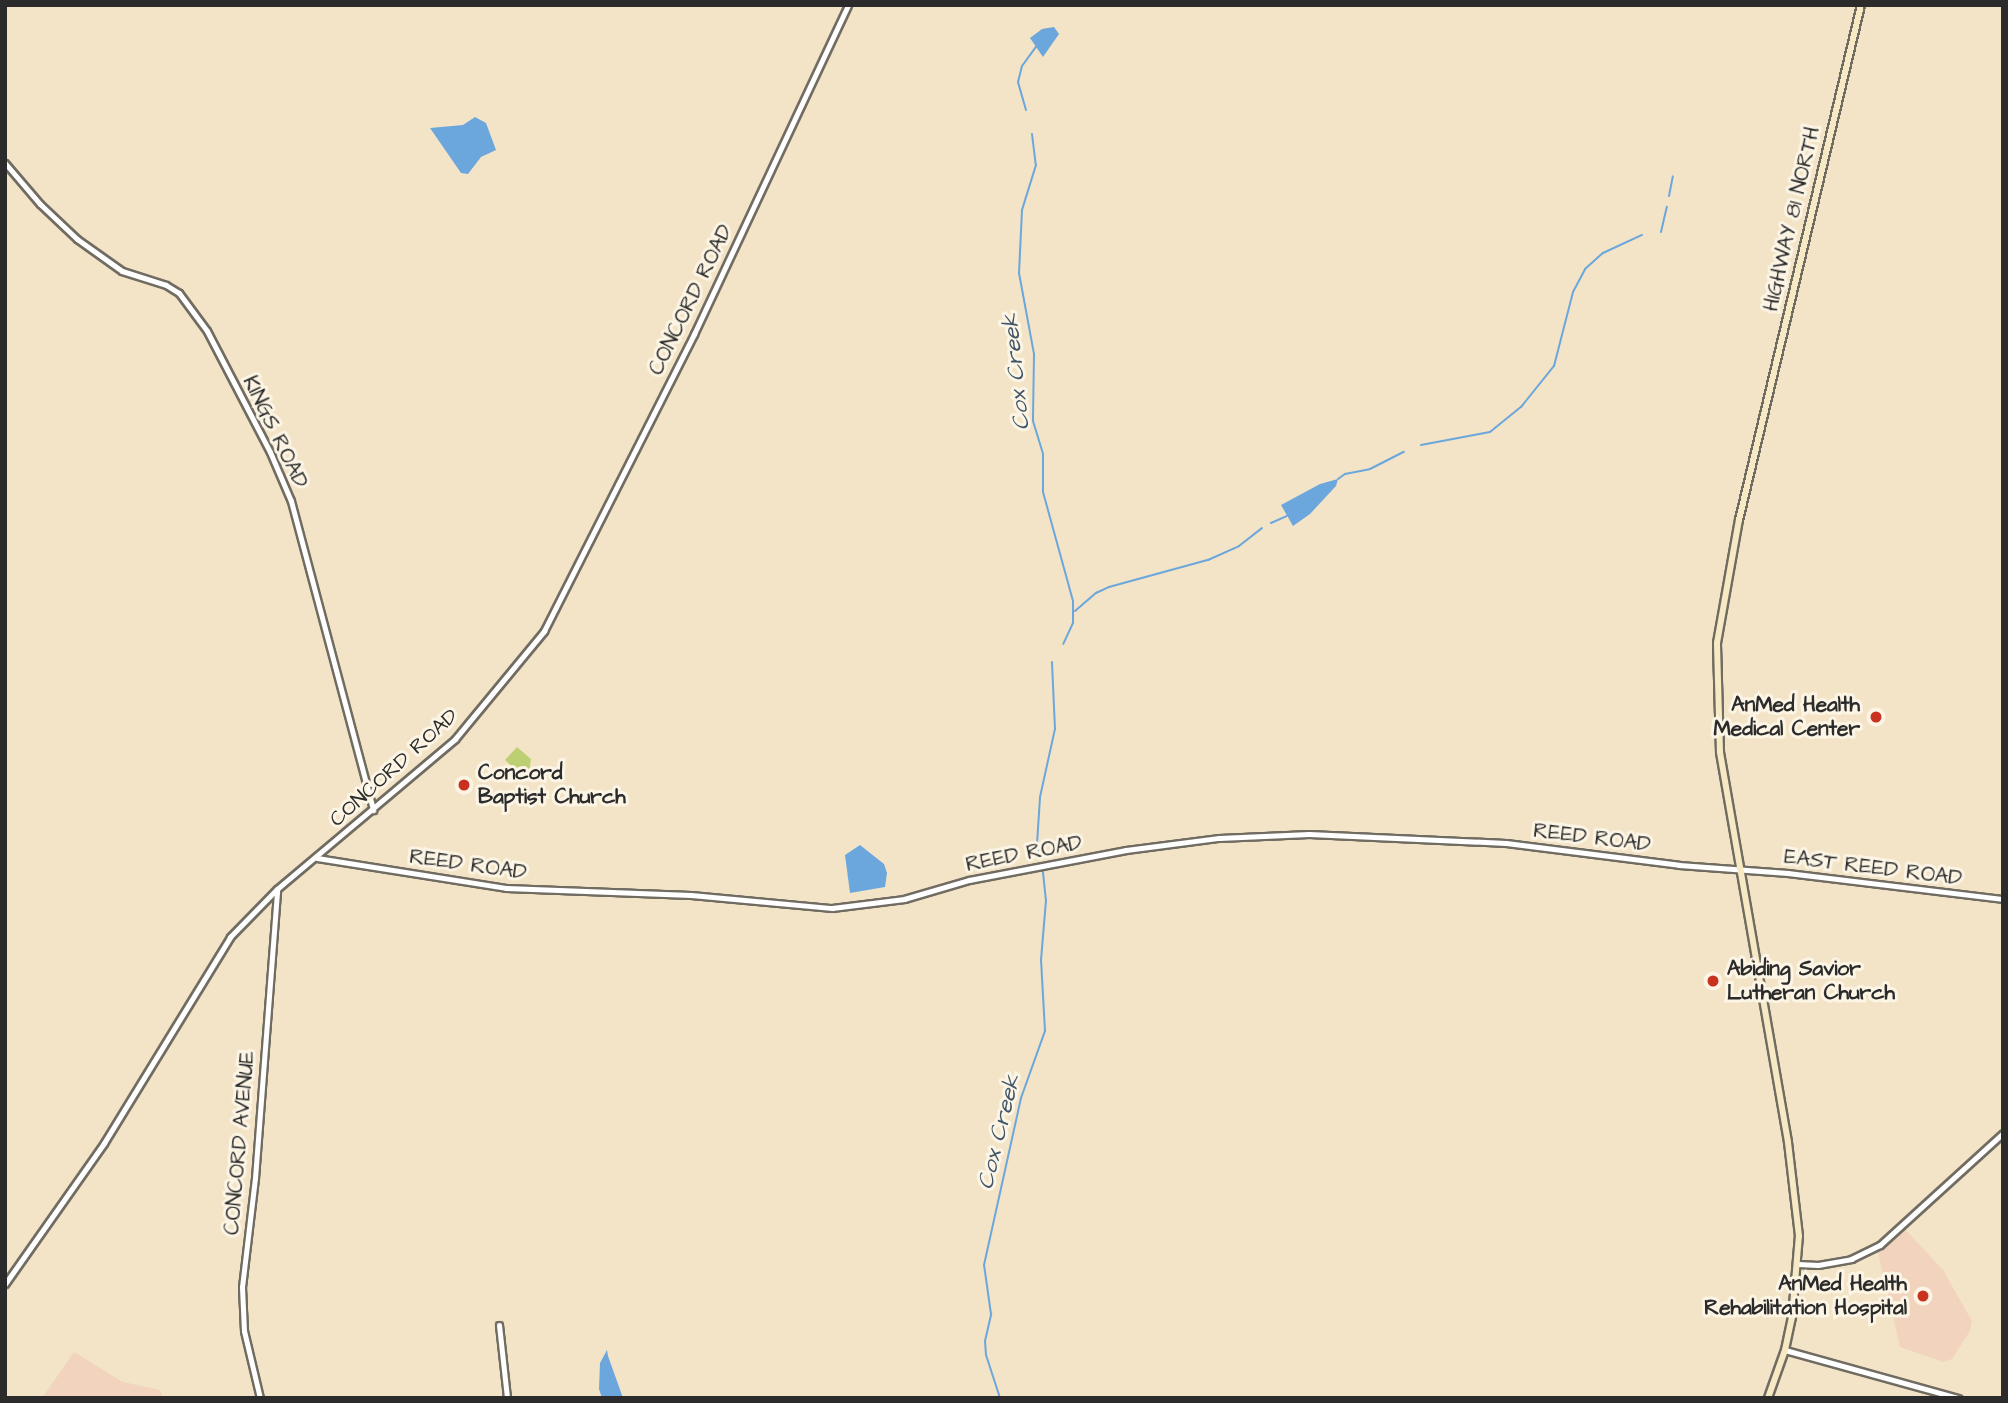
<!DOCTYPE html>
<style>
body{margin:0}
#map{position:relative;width:2008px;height:1403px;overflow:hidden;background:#f3e4c7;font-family:"Architects Daughter",sans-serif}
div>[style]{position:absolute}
.built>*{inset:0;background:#f2d4be}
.green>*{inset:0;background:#bccf72}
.water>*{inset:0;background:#6ba7dc}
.stream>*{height:2px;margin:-1px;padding:0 1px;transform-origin:1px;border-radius:1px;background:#6ba7dc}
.roads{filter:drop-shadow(2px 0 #716c62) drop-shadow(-2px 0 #716c62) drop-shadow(0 2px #716c62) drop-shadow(0 -2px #716c62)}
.tertiary>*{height:5px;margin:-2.5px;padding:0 2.5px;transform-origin:2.5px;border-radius:2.5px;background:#fff}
.secondary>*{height:6px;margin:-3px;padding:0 3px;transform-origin:3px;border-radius:3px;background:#f6e9c3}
.dots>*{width:19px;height:19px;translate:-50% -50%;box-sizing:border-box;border:4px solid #fcf5e5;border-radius:50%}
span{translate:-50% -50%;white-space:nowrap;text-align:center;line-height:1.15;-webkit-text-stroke:6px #fcf5e5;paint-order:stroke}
.street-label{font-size:21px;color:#2b2b2b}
.poi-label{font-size:21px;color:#2b2b2b;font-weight:700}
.right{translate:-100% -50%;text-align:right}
.left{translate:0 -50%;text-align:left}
.water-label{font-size:23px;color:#415669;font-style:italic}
.frame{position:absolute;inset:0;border:7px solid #2b2b2b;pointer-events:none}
</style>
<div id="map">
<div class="built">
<i style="clip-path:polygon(1903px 1227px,1943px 1270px,1972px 1321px,1970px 1331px,1952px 1359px,1943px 1362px,1900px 1347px,1877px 1249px)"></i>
<i style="clip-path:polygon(74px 1352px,123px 1382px,160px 1390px,163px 1398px,42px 1398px)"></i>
</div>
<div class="green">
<i style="clip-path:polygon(517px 747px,531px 759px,529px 773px,524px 777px,505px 760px)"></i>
</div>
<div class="water">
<i style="clip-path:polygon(1054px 27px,1059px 34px,1043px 57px,1030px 38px,1042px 29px)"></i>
<i style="clip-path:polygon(475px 117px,486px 123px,496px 150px,481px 157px,468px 174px,461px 173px,430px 128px,463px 125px)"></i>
<i style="clip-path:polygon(1338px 479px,1336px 486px,1310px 514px,1293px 526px,1281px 505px,1320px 484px)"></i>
<i style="clip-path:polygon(860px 845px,884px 864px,887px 873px,885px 887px,850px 893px,845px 855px)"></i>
<i style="clip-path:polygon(607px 1350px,608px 1356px,623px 1398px,602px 1398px,599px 1389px,600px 1363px)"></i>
</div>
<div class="stream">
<i style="left:1026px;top:110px;width:29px;rotate:-106deg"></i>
<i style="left:1018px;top:82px;width:16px;rotate:-76deg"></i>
<i style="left:1022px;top:66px;width:24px;rotate:-54deg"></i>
<i style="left:1032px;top:134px;width:31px;rotate:83deg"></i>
<i style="left:1036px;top:165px;width:47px;rotate:107.3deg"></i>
<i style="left:1022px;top:210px;width:63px;rotate:92.7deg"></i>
<i style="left:1019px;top:273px;width:82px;rotate:79.5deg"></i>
<i style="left:1034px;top:354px;width:67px;rotate:90.9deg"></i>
<i style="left:1033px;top:421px;width:34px;rotate:73deg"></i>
<i style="left:1043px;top:454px;width:38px;rotate:90deg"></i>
<i style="left:1043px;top:492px;width:113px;rotate:74.6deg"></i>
<i style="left:1073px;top:601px;width:22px;rotate:90deg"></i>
<i style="left:1073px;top:623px;width:23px;rotate:115deg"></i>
<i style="left:1669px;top:196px;width:20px;rotate:-79deg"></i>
<i style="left:1661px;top:232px;width:26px;rotate:-77deg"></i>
<i style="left:1421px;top:445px;width:70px;rotate:-10.7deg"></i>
<i style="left:1490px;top:432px;width:40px;rotate:-39deg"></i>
<i style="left:1521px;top:407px;width:53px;rotate:-51.2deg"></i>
<i style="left:1554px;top:366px;width:76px;rotate:-75.6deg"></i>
<i style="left:1573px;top:292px;width:26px;rotate:-62deg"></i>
<i style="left:1585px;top:269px;width:24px;rotate:-42deg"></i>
<i style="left:1603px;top:253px;width:43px;rotate:-24.8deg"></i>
<i style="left:1338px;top:479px;width:9px;rotate:-36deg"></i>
<i style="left:1345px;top:474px;width:25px;rotate:-11deg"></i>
<i style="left:1370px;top:469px;width:38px;rotate:-27deg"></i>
<i style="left:1271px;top:523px;width:17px;rotate:-24deg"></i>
<i style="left:1075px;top:611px;width:28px;rotate:-41deg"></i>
<i style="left:1096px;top:593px;width:14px;rotate:-25deg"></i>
<i style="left:1109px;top:587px;width:103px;rotate:-15.3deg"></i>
<i style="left:1208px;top:560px;width:34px;rotate:-24deg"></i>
<i style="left:1239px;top:546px;width:29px;rotate:-38deg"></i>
<i style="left:1041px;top:858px;width:15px;rotate:-106deg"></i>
<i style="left:1037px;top:844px;width:47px;rotate:-86.3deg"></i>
<i style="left:1040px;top:797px;width:70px;rotate:-77.6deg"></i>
<i style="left:1055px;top:729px;width:67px;rotate:-92.6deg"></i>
<i style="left:1000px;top:1398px;width:45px;rotate:-108deg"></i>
<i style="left:986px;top:1355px;width:14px;rotate:-94deg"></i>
<i style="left:985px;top:1341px;width:28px;rotate:-77deg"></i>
<i style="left:991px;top:1314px;width:49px;rotate:-98.1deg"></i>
<i style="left:984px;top:1265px;width:171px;rotate:-77.5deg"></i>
<i style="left:1021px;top:1098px;width:71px;rotate:-70.3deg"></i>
<i style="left:1045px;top:1031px;width:71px;rotate:-93.2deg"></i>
<i style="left:1041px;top:960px;width:59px;rotate:-85.2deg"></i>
<i style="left:1046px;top:901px;width:30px;rotate:-96deg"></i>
</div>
<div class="roads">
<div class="tertiary">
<i style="left:5px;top:163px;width:54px;rotate:49.5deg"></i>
<i style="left:40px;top:204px;width:51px;rotate:43.4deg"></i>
<i style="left:77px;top:239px;width:55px;rotate:35.4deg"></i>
<i style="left:122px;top:271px;width:46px;rotate:17.7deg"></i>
<i style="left:166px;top:285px;width:15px;rotate:32deg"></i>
<i style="left:179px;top:293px;width:47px;rotate:53.6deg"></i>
<i style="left:207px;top:331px;width:136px;rotate:62.5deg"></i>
<i style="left:270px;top:452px;width:53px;rotate:66.8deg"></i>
<i style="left:291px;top:501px;width:320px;rotate:75.1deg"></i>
<i style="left:317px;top:858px;width:191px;rotate:9deg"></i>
<i style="left:506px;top:888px;width:185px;rotate:2.2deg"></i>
<i style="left:691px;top:895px;width:142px;rotate:5.3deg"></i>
<i style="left:832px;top:908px;width:73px;rotate:-7.1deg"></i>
<i style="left:904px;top:899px;width:68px;rotate:-16.3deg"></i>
<i style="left:969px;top:880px;width:160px;rotate:-10.8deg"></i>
<i style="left:1126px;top:850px;width:94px;rotate:-7.4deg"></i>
<i style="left:1219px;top:838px;width:90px;rotate:-2.5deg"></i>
<i style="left:1309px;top:834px;width:197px;rotate:2.6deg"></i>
<i style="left:1506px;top:843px;width:174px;rotate:7.2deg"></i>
<i style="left:1679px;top:865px;width:109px;rotate:4.2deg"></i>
<i style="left:1788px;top:873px;width:217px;rotate:6.9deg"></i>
<i style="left:1798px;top:1264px;width:20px;rotate:3deg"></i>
<i style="left:1818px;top:1265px;width:34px;rotate:-10deg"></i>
<i style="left:1851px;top:1259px;width:32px;rotate:-26deg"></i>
<i style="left:1880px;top:1245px;width:166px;rotate:-42.3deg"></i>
<i style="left:5px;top:1284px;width:172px;rotate:-54.9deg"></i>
<i style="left:104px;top:1143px;width:241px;rotate:-58.5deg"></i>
<i style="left:230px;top:937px;width:67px;rotate:-45.6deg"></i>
<i style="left:277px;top:889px;width:233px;rotate:-40.1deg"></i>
<i style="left:455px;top:739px;width:140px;rotate:-50.5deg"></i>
<i style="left:544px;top:631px;width:333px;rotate:-63.2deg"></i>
<i style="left:694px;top:334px;width:363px;rotate:-64.9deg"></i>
<i style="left:499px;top:1325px;width:73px;rotate:83.7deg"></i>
<i style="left:1785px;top:1350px;width:180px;rotate:15.5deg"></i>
<i style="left:260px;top:1398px;width:69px;rotate:-103.4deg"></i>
<i style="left:244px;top:1331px;width:44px;rotate:-92.6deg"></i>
<i style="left:242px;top:1287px;width:110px;rotate:-83.2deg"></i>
<i style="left:255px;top:1178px;width:289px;rotate:-85.6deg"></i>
</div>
<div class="secondary">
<i style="left:1768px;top:1398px;width:51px;rotate:-70.5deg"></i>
<i style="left:1785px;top:1350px;width:34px;rotate:-78deg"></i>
<i style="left:1792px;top:1317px;width:81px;rotate:-85.1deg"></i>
<i style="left:1799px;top:1236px;width:95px;rotate:-96.7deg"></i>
<i style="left:1788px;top:1142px;width:396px;rotate:-99.9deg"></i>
<i style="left:1720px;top:752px;width:109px;rotate:-91.6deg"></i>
<i style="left:1717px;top:643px;width:125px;rotate:-79.9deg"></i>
<i style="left:1739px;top:520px;width:529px;rotate:-76.67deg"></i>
</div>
</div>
<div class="dots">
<i style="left:1876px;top:717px;background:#c8321e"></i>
<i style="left:464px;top:785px;background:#c8321e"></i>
<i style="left:1713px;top:981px;background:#c8321e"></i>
<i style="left:1923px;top:1296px;background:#c8321e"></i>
</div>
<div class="street-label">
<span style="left:1792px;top:219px;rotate:-77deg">HIGHWAY 81 NORTH</span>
<span style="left:691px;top:300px;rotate:-64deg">CONCORD ROAD</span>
<span style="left:275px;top:432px;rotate:64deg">KINGS ROAD</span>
<span style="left:394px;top:768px;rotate:-42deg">CONCORD ROAD</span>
<span style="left:1592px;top:838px;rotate:7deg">REED ROAD</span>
<span style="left:1024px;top:854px;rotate:-11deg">REED ROAD</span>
<span style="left:468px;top:865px;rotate:8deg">REED ROAD</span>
<span style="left:1873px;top:868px;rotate:7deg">EAST REED ROAD</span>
<span style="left:240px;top:1143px;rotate:-85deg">CONCORD AVENUE</span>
</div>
<div class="poi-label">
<span class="right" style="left:1860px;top:717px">AnMed Health<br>Medical Center</span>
<span class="left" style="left:478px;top:785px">Concord<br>Baptist Church</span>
<span class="left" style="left:1727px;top:981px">Abiding Savior<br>Lutheran Church</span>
<span class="right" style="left:1907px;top:1296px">AnMed Health<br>Rehabilitation Hospital</span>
</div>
<div class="water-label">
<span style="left:1016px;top:372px;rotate:-96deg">Cox Creek</span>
<span style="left:999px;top:1132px;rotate:-76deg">Cox Creek</span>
</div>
<div class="frame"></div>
</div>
